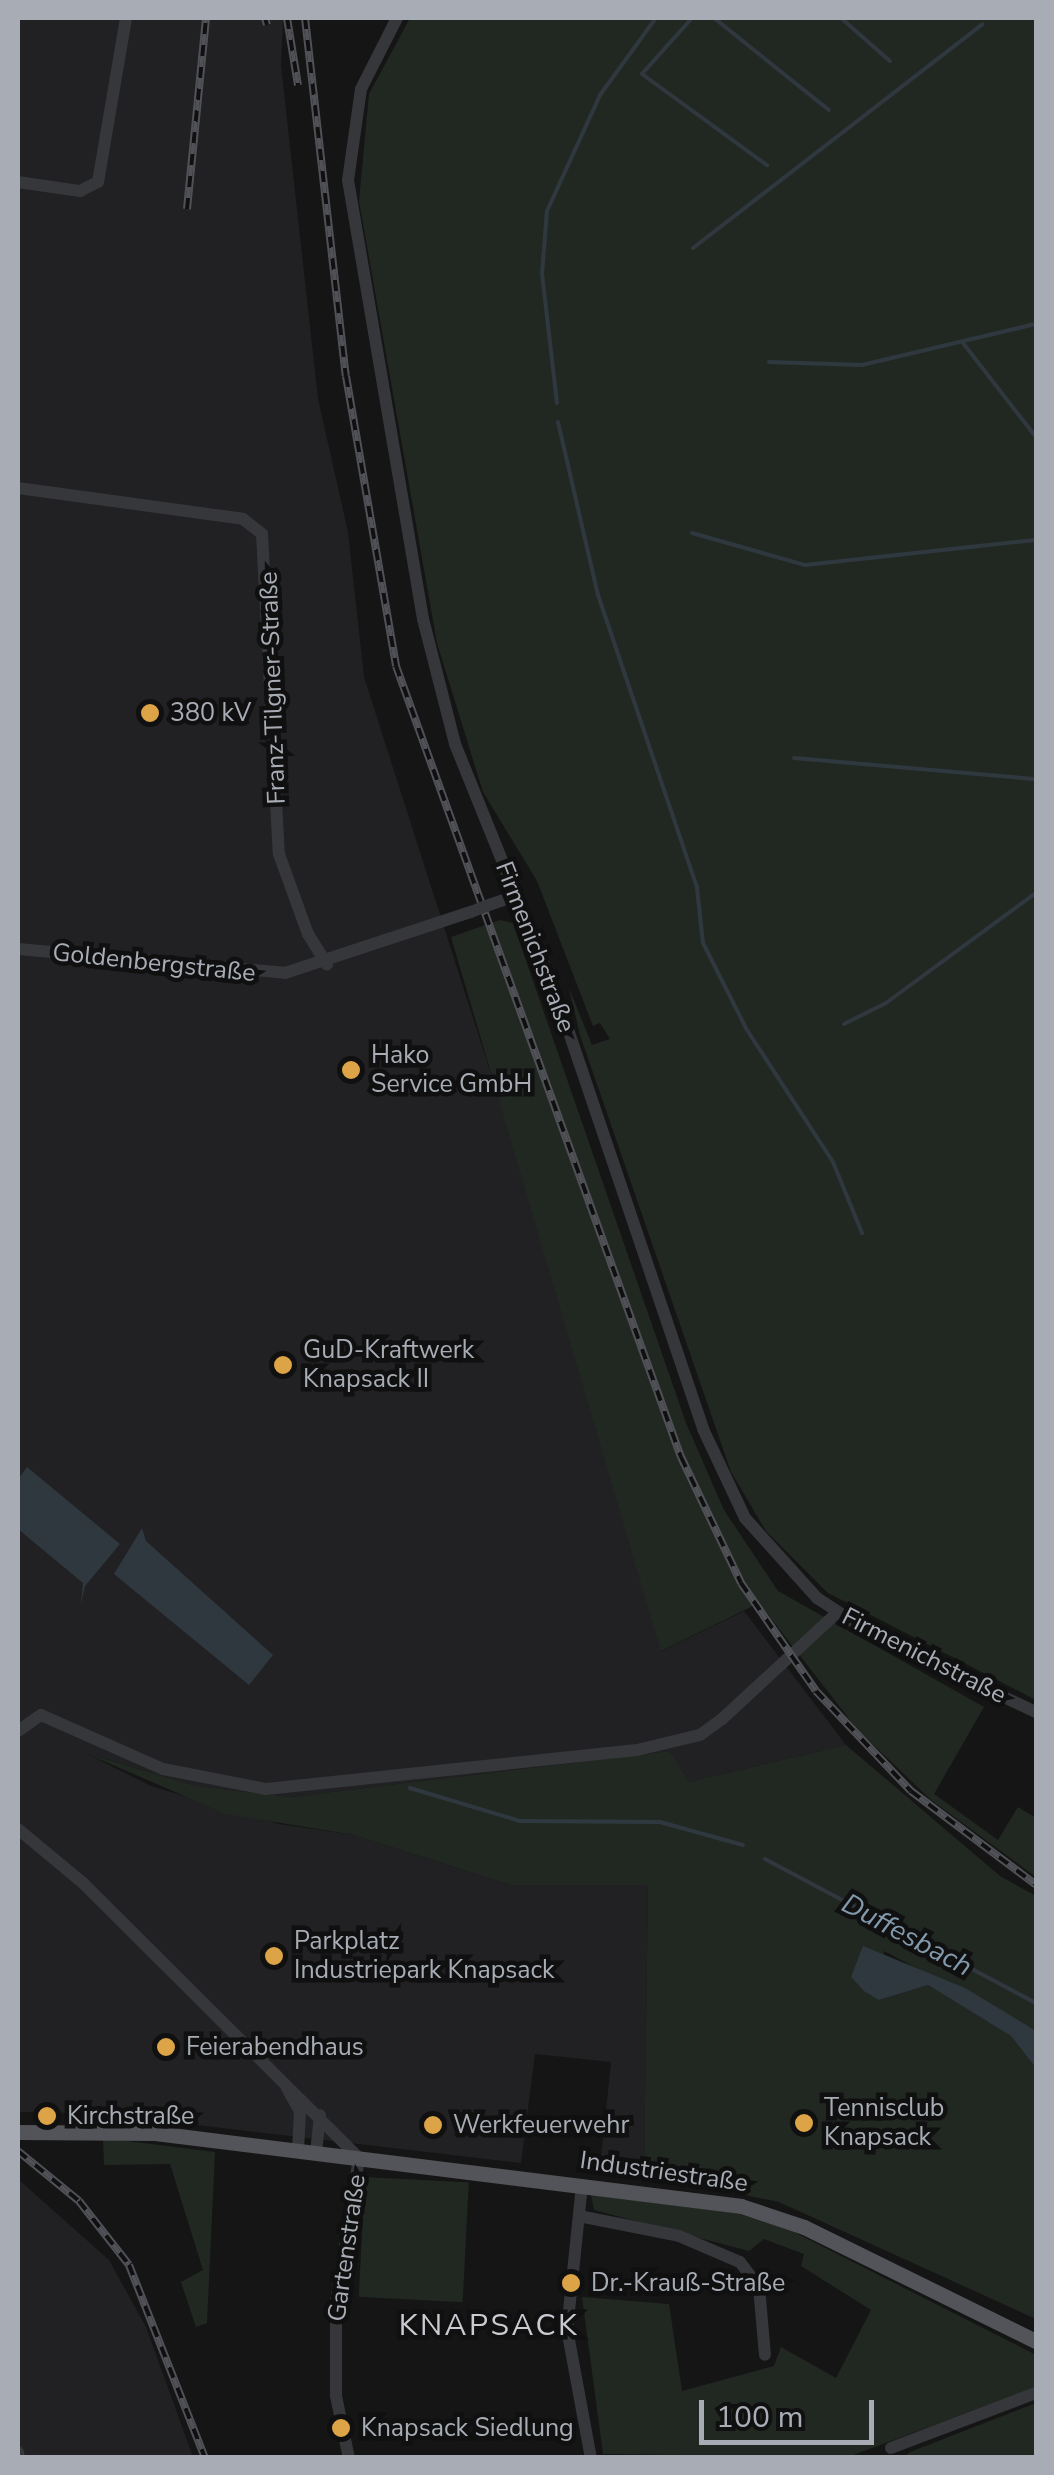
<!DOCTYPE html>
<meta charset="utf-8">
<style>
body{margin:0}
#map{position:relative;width:1054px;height:2475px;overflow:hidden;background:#151516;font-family:"Nunito Sans",sans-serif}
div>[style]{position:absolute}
.built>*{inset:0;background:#212123}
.green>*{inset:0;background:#212822;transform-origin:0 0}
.water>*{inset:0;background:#2f383e}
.stream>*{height:4px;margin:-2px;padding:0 2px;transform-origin:2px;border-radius:2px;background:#2f383e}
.minor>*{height:12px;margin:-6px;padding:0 6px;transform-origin:6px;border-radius:6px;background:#36373b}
.major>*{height:15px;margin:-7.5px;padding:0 7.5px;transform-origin:7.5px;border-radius:7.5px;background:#535459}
.rail>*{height:8px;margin-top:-4px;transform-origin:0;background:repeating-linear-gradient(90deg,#101011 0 11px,#4f5156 0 22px);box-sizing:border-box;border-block:2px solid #4f5156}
.minor-bridge>*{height:12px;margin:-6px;padding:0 6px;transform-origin:6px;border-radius:6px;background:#36373b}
.dots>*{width:28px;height:28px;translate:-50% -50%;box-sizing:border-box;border:5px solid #101011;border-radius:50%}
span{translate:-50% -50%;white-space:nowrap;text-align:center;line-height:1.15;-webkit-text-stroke:9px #101011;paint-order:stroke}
.street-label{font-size:25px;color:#a8adb5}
.poi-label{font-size:25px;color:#a8adb5}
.left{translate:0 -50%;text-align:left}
.water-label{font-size:28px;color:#839aac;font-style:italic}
.quarter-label{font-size:30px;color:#c9cbd1;letter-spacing:2.5px}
.frame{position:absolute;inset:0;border:20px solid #a8adb5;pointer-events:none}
.scale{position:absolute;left:699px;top:2400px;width:175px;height:45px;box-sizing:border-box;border:5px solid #a8adb5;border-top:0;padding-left:12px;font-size:30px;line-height:35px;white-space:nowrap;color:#a8adb5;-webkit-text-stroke:8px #101011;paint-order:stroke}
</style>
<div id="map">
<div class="built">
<i style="clip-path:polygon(18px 18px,283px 18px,281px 65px,318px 399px,348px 532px,364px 677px,569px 1318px,662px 1651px,744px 1611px,846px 1745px,689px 1782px,670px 1751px,291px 1797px,196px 1786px,85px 1753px,151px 1786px,279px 1824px,354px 1835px,511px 1885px,648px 1885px,644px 2174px,600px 2168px,611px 2062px,535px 2054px,521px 2163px,95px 2113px,18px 2112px)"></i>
<i style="clip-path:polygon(18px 2179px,109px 2260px,146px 2327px,193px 2457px,18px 2458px)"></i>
</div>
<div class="green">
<i style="clip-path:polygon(410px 18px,1036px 18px,1036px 1700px,828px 1593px,766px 1531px,731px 1472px,580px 1035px,569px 988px,592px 1045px,610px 1039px,600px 1023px,593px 1026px,537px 881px,483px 792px,437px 643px,359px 201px,369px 94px)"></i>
<i style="clip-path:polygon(500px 920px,513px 923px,686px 1423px,724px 1510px,778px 1591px,984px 1707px,934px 1794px,998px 1840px,1018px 1807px,1036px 1818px,1036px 1877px,930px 1799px,857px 1729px,759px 1603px,661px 1651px,451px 937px)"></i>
<i style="clip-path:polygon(846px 1745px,1000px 1876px,1036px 1896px,1036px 2031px,884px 1951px,879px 2000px,928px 1985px,1011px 2036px,1036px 2068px,1036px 2319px,779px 2202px,644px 2174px,648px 1885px,511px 1885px,354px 1835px,226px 1814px,85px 1753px,196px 1786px,291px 1797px,670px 1751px,689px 1782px)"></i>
<i style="clip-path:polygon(103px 2138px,215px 2152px,207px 2323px,196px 2327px,181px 2282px,203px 2270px,170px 2164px,104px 2165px)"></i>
<i style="left:365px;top:2177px;width:104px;height:120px;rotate:3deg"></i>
<i style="clip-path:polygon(591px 2195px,736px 2213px,792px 2231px,1036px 2355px,1036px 2387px,848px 2457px,603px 2454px,582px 2297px,669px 2304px,682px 2391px,774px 2366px,781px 2347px,836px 2378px,871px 2310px,801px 2266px,804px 2254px,764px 2239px,749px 2251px,594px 2210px)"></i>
<i style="clip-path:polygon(1036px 2403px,1036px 2457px,904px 2457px,910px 2452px)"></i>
</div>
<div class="water">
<i style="clip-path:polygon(27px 1467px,120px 1544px,85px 1586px,81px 1604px,83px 1583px,18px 1529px,18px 1479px)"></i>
<i style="clip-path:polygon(142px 1528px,146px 1541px,273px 1655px,249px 1685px,114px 1574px)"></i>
<i style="clip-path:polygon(863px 1946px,965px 1988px,1036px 2031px,1036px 2068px,1011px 2036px,928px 1985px,879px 2000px,864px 1991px,851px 1977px)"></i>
</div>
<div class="stream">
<i style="left:692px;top:18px;width:75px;rotate:131.8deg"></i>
<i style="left:642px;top:74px;width:155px;rotate:36.1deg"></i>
<i style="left:714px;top:18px;width:147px;rotate:38.7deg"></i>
<i style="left:841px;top:18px;width:65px;rotate:41.3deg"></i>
<i style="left:693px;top:248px;width:366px;rotate:-37.7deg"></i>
<i style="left:963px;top:343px;width:119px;rotate:52.2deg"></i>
<i style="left:769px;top:362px;width:93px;rotate:1.8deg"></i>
<i style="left:862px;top:365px;width:179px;rotate:-13.3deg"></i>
<i style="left:557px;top:403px;width:130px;rotate:-96.6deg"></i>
<i style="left:542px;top:274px;width:63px;rotate:-85.5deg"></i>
<i style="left:547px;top:211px;width:128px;rotate:-65.4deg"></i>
<i style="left:600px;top:95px;width:95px;rotate:-54deg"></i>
<i style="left:558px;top:422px;width:178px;rotate:77deg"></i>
<i style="left:598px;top:595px;width:309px;rotate:71.3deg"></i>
<i style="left:697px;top:888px;width:55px;rotate:83.8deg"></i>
<i style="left:703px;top:943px;width:97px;rotate:63.2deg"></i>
<i style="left:747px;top:1030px;width:158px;rotate:56.9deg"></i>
<i style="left:833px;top:1162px;width:77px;rotate:67.8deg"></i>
<i style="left:692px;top:533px;width:117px;rotate:15.8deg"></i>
<i style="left:805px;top:565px;width:232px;rotate:-6.2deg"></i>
<i style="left:794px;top:758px;width:243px;rotate:5deg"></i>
<i style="left:844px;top:1024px;width:47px;rotate:-26.6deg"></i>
<i style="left:886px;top:1003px;width:186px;rotate:-36.3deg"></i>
<i style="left:410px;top:1788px;width:115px;rotate:16.7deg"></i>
<i style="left:520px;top:1821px;width:140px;rotate:0.4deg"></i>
<i style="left:660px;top:1822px;width:86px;rotate:15.5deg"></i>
<i style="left:765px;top:1859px;width:307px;rotate:28deg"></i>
</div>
<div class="minor">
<i style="left:397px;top:18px;width:80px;rotate:116.9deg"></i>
<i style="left:361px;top:89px;width:92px;rotate:98.1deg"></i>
<i style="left:348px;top:180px;width:445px;rotate:80.3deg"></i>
<i style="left:423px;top:619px;width:129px;rotate:75.6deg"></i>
<i style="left:455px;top:744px;width:266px;rotate:68deg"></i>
<i style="left:555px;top:991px;width:462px;rotate:71.3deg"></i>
<i style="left:703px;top:1429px;width:98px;rotate:64.7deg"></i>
<i style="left:745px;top:1518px;width:108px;rotate:48deg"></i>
<i style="left:817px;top:1598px;width:69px;rotate:33.2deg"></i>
<i style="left:875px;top:1636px;width:178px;rotate:25.3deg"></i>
<i style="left:18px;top:182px;width:63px;rotate:8.3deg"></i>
<i style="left:80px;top:191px;width:20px;rotate:-27deg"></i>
<i style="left:98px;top:182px;width:166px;rotate:-80.3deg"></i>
<i style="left:18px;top:488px;width:227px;rotate:7.8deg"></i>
<i style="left:243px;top:519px;width:24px;rotate:38deg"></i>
<i style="left:262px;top:534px;width:320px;rotate:87deg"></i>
<i style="left:279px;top:854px;width:85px;rotate:70.1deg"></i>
<i style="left:308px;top:934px;width:36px;rotate:58deg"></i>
<i style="left:486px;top:906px;width:34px;rotate:-19deg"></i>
<i style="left:18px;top:949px;width:268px;rotate:5.1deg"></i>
<i style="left:285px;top:973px;width:196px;rotate:-18.2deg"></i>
<i style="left:18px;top:1731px;width:28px;rotate:-35deg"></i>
<i style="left:41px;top:1715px;width:133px;rotate:23.9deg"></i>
<i style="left:163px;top:1769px;width:105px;rotate:11deg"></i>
<i style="left:266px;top:1789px;width:373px;rotate:-6deg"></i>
<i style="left:637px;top:1750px;width:65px;rotate:-13.4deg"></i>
<i style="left:700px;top:1735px;width:27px;rotate:-36deg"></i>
<i style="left:722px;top:1719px;width:156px;rotate:-42.7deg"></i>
<i style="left:18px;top:1829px;width:85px;rotate:39.7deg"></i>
<i style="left:83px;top:1883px;width:390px;rotate:44.9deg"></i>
<i style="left:359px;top:2158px;width:145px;rotate:99.1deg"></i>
<i style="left:336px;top:2301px;width:95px;rotate:90deg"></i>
<i style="left:336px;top:2396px;width:63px;rotate:78.2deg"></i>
<i style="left:287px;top:2088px;width:26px;rotate:61deg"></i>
<i style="left:300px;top:2111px;width:40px;rotate:92.9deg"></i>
<i style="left:316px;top:2153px;width:38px;rotate:-84deg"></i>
<i style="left:582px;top:2185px;width:145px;rotate:95.9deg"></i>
<i style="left:567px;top:2329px;width:131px;rotate:79.5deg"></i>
<i style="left:579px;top:2216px;width:102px;rotate:11.3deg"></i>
<i style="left:679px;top:2236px;width:66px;rotate:23.1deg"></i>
<i style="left:740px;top:2262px;width:31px;rotate:53deg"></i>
<i style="left:759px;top:2287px;width:68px;rotate:85deg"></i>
<i style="left:891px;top:2448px;width:155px;rotate:-20.8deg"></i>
<i style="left:18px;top:2452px;width:6px;rotate:81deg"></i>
</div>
<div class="major">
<i style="left:18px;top:2132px;width:137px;rotate:0.4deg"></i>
<i style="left:155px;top:2133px;width:591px;rotate:7.1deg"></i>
<i style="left:741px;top:2206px;width:66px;rotate:18.4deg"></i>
<i style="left:804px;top:2227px;width:258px;rotate:26.2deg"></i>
</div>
<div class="rail">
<i style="left:265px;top:18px;width:7px;rotate:74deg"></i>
<i style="left:287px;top:18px;width:68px;rotate:80.7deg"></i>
<i style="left:305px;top:18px;width:360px;rotate:83.5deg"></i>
<i style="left:346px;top:376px;width:294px;rotate:80.2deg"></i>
<i style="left:396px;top:666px;width:841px;rotate:70.19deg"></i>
<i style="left:681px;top:1457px;width:140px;rotate:64.5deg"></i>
<i style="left:741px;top:1583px;width:131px;rotate:55.2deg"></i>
<i style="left:816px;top:1691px;width:138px;rotate:46.5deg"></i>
<i style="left:911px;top:1791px;width:156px;rotate:36.9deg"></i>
<i style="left:187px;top:209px;width:192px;rotate:-84.3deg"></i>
<i style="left:18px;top:2151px;width:79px;rotate:39.3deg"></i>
<i style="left:79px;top:2201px;width:81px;rotate:52deg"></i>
<i style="left:129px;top:2265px;width:207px;rotate:68.5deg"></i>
</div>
<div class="minor-bridge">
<i style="left:471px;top:912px;width:16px;rotate:-22deg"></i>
</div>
<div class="dots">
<i style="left:150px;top:713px;background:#dca447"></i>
<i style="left:351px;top:1070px;background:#dca447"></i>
<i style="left:283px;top:1365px;background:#dca447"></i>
<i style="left:274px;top:1956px;background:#dca447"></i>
<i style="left:166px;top:2047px;background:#dca447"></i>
<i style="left:47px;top:2116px;background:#dca447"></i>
<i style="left:804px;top:2123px;background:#dca447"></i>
<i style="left:433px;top:2125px;background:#dca447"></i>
<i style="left:571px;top:2283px;background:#dca447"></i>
<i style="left:341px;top:2428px;background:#dca447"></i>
</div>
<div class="street-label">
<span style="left:273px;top:688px;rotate:-92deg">Franz-Tilgner-Straße</span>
<span style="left:535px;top:947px;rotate:69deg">Firmenichstraße</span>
<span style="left:154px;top:963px;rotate:6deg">Goldenbergstraße</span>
<span style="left:924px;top:1656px;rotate:27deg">Firmenichstraße</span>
<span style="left:664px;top:2172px;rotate:8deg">Industriestraße</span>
<span style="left:347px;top:2248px;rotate:-82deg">Gartenstraße</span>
</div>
<div class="poi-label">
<span class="left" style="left:170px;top:713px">380 kV</span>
<span class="left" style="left:371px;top:1070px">Hako<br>Service GmbH</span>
<span class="left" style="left:303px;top:1365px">GuD-Kraftwerk<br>Knapsack II</span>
<span class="left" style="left:294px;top:1956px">Parkplatz<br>Industriepark Knapsack</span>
<span class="left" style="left:186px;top:2047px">Feierabendhaus</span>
<span class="left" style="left:824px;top:2123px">Tennisclub<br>Knapsack</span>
<span class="left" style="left:67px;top:2116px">Kirchstraße</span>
<span class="left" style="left:453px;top:2125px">Werkfeuerwehr</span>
<span class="left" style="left:591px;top:2283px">Dr.-Krauß-Straße</span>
<span class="left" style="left:361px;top:2428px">Knapsack Siedlung</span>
</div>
<div class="water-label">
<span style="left:907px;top:1935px;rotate:28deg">Duffesbach</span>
</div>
<div class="quarter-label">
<span style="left:489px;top:2326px">KNAPSACK</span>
</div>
<div class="frame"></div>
<div class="scale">100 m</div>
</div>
